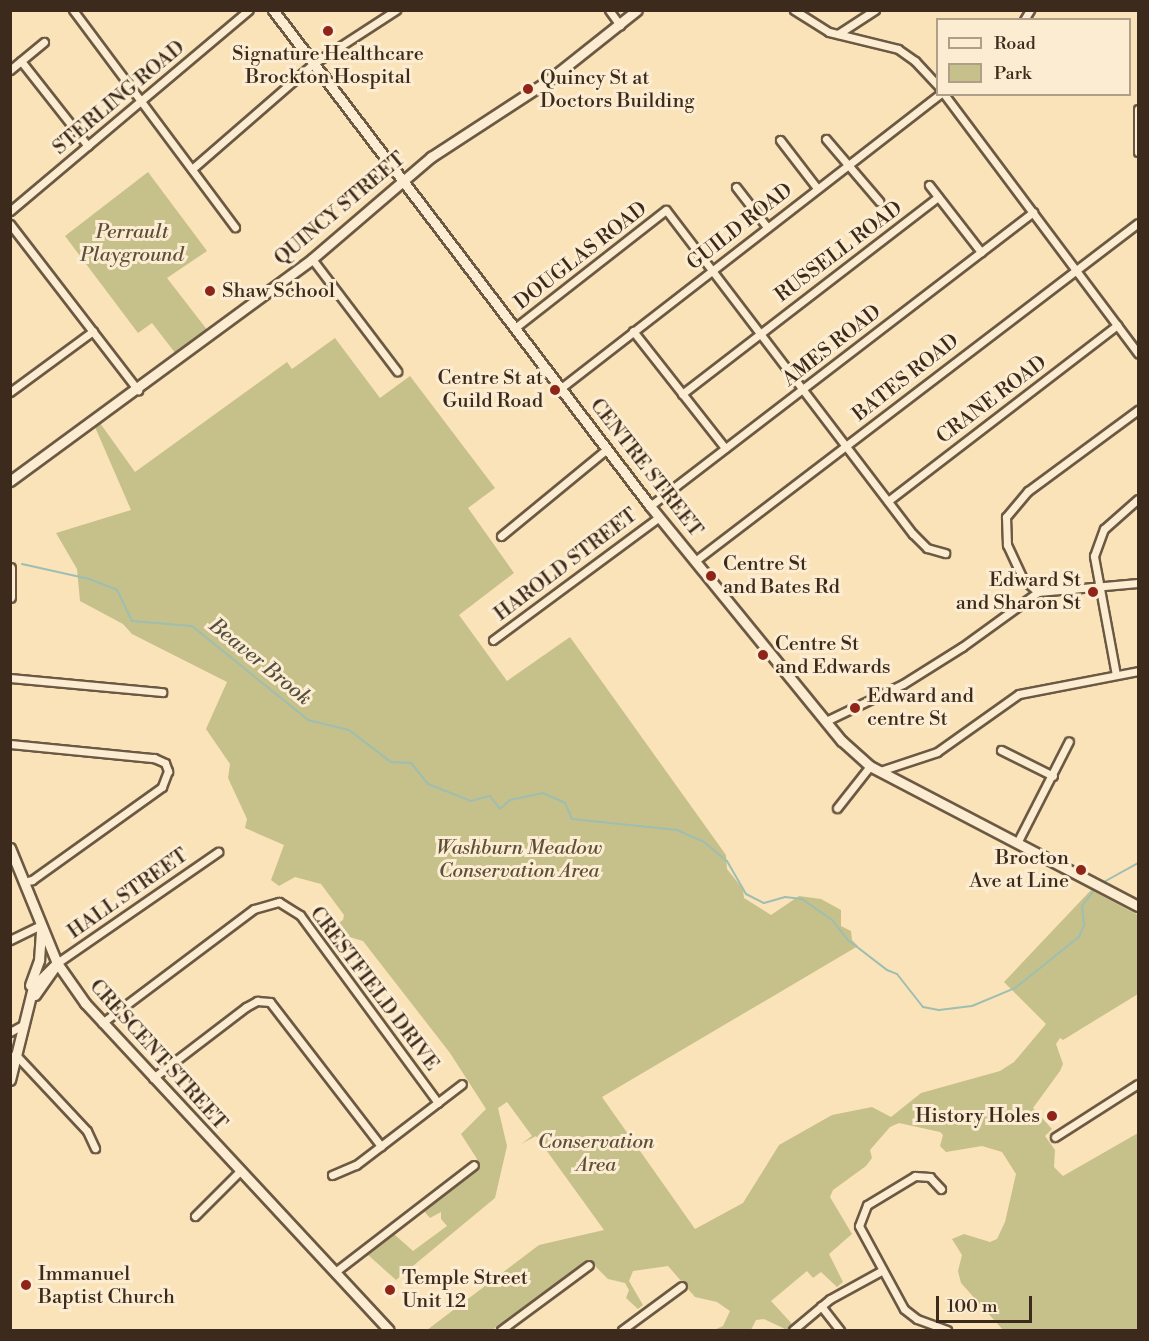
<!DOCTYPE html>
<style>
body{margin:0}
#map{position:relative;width:1149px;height:1341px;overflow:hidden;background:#fae3b9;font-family:"Libre Bodoni",serif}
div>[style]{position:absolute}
.green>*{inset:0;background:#c6c18a}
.stream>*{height:2px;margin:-1px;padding:0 1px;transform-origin:1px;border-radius:1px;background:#9ebeb2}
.roads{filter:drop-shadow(2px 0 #6c5943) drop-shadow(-2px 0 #6c5943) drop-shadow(0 2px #6c5943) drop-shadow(0 -2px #6c5943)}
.street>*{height:7px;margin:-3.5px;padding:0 3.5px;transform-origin:3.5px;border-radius:3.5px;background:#fcedd2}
.secondary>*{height:9px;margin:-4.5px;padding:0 4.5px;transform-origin:4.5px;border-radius:4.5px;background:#fcedd2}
.dots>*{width:16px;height:16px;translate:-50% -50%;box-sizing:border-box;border:3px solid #fcedd2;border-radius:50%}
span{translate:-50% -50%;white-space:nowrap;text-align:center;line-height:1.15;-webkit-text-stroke:6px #fcedd2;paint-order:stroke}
.poi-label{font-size:20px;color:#3c2b1c}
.left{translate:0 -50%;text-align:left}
.right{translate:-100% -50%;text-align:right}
.street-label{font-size:20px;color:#3c2b1c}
.park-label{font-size:20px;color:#5e5038;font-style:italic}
.water-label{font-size:21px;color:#545042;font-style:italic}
.frame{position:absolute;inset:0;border:12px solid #3c2b1c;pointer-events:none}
.legend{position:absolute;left:936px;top:18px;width:195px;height:78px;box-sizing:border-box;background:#fcedd2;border:2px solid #af9f89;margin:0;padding:8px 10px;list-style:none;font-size:18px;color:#3c2b1c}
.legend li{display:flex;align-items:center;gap:12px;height:30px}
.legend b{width:30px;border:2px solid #af9f89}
.scale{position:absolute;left:936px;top:1296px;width:96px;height:27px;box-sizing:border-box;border:3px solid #3c2b1c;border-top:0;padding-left:8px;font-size:18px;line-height:21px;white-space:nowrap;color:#3c2b1c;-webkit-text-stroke:4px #fcedd2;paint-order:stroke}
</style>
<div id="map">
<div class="green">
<i style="clip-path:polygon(148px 172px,207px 251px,167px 278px,208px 331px,176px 354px,152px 323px,138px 333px,65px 236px)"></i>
<i style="clip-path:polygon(335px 338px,380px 398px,410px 376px,495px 488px,468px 508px,514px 573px,459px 615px,507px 681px,570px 637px,726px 855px,727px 869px,743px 889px,744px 898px,771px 915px,799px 896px,821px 899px,841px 910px,841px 926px,851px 931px,852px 940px,858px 946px,602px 1097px,695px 1229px,743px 1203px,779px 1145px,832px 1115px,872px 1107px,891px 1117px,921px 1093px,1000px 1071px,1014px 1062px,1046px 1024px,1004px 982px,1091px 890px,1138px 915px,1138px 994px,1063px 1040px,1060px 1038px,1056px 1044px,1063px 1064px,1060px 1071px,1033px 1108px,1052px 1129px,1045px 1136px,1055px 1150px,1054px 1167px,1063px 1176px,1138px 1133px,1138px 1330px,1003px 1330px,961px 1283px,958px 1271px,962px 1255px,952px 1239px,964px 1234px,990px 1242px,997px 1239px,1005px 1222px,1016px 1174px,1002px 1152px,982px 1146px,946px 1152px,940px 1146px,943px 1135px,940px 1132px,899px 1123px,890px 1127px,870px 1150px,872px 1158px,866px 1166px,833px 1190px,830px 1197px,852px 1234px,829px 1254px,843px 1282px,837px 1287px,821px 1272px,813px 1278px,807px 1271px,771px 1301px,793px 1325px,787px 1330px,764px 1319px,756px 1320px,751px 1330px,714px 1330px,723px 1326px,730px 1311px,717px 1302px,695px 1297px,668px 1266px,633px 1271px,629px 1281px,643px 1305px,638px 1309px,626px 1298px,629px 1290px,625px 1283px,608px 1279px,589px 1260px,492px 1330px,427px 1330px,539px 1245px,604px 1230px,536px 1136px,521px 1144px,532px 1136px,507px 1102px,498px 1108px,507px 1146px,495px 1198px,396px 1280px,367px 1254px,394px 1234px,413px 1251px,447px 1226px,441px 1219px,441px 1212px,430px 1218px,422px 1209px,477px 1167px,477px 1159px,461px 1134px,486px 1109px,450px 1053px,363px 941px,346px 936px,330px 946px,322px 933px,343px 920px,344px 915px,321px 884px,295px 877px,279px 886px,271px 880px,284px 845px,245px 828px,247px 819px,228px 778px,230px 764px,206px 729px,227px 682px,132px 634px,123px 624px,80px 601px,77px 569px,56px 533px,131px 510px,95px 427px,100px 423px,135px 472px,287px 362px,292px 369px)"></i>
</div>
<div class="stream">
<i style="left:22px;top:564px;width:69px;rotate:12.6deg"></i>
<i style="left:89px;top:579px;width:30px;rotate:21deg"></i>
<i style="left:117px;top:590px;width:34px;rotate:64deg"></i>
<i style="left:132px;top:621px;width:60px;rotate:4.8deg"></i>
<i style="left:192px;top:626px;width:149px;rotate:39deg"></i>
<i style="left:308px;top:720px;width:42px;rotate:13.7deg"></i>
<i style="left:349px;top:730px;width:53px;rotate:37.3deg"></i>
<i style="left:391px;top:762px;width:20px;rotate:3deg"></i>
<i style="left:411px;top:763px;width:27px;rotate:51deg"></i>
<i style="left:428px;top:784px;width:46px;rotate:21.6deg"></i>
<i style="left:471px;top:801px;width:20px;rotate:-15deg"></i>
<i style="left:490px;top:796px;width:16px;rotate:52deg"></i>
<i style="left:500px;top:809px;width:13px;rotate:-42deg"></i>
<i style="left:510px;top:800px;width:34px;rotate:-12deg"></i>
<i style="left:543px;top:793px;width:24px;rotate:24deg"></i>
<i style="left:565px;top:803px;width:17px;rotate:66deg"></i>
<i style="left:572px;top:819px;width:106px;rotate:6deg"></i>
<i style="left:677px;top:830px;width:30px;rotate:24deg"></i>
<i style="left:704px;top:842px;width:30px;rotate:40deg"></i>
<i style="left:727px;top:861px;width:38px;rotate:60deg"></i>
<i style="left:746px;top:894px;width:20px;rotate:27deg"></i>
<i style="left:764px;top:903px;width:22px;rotate:-16deg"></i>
<i style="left:785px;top:897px;width:17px;rotate:7deg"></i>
<i style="left:802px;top:899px;width:38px;rotate:35deg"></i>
<i style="left:833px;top:921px;width:24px;rotate:52deg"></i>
<i style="left:848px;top:940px;width:49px;rotate:37.6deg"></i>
<i style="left:887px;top:970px;width:11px;rotate:22deg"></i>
<i style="left:897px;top:974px;width:42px;rotate:51.8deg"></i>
<i style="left:923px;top:1007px;width:16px;rotate:11deg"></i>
<i style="left:939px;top:1010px;width:33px;rotate:-7deg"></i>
<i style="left:972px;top:1006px;width:47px;rotate:-22.7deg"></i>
<i style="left:1015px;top:988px;width:82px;rotate:-38.6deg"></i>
<i style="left:1079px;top:937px;width:13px;rotate:-67deg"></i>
<i style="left:1084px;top:925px;width:19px;rotate:-96deg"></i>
<i style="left:1082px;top:906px;width:24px;rotate:-52deg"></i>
<i style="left:1102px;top:883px;width:41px;rotate:-29.1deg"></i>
</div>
<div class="roads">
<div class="street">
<i style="left:73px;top:10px;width:271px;rotate:53.3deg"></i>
<i style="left:609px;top:10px;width:19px;rotate:54deg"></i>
<i style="left:794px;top:10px;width:41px;rotate:32.2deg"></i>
<i style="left:829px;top:32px;width:71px;rotate:13.8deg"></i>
<i style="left:898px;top:49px;width:21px;rotate:35deg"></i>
<i style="left:915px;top:61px;width:34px;rotate:47deg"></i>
<i style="left:1024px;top:20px;width:12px;rotate:-59deg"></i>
<i style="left:838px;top:34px;width:44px;rotate:-33deg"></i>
<i style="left:21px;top:61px;width:108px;rotate:51.8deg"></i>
<i style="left:10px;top:70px;width:44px;rotate:-39.5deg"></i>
<i style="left:944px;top:94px;width:324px;rotate:53.2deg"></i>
<i style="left:1138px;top:109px;width:43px;rotate:90deg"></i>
<i style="left:826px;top:139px;width:82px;rotate:49.5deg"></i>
<i style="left:780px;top:140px;width:61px;rotate:52.4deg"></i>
<i style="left:192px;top:169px;width:160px;rotate:-41deg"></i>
<i style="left:313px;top:64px;width:99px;rotate:-33deg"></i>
<i style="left:929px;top:185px;width:85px;rotate:52.2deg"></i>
<i style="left:736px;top:187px;width:51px;rotate:52.2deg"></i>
<i style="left:10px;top:211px;width:312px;rotate:-40.1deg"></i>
<i style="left:10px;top:224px;width:210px;rotate:52.4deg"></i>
<i style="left:312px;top:259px;width:141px;rotate:52.8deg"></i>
<i style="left:516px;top:327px;width:190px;rotate:-38deg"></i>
<i style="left:666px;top:210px;width:407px;rotate:52.7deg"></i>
<i style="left:913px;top:534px;width:20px;rotate:45deg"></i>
<i style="left:927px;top:548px;width:19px;rotate:16deg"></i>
<i style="left:633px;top:331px;width:149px;rotate:51.8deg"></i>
<i style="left:561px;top:388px;width:480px;rotate:-37.8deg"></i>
<i style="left:10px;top:392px;width:103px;rotate:-36.3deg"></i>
<i style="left:682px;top:394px;width:323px;rotate:-37.6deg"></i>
<i style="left:888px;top:501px;width:289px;rotate:-37.5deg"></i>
<i style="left:650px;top:506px;width:483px;rotate:-37.5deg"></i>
<i style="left:501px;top:536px;width:137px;rotate:-39.4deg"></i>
<i style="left:695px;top:561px;width:557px;rotate:-37.34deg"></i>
<i style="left:1038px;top:592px;width:20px;rotate:-139deg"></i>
<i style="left:1023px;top:579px;width:38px;rotate:-115deg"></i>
<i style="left:1007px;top:545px;width:28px;rotate:-92deg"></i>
<i style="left:1006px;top:517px;width:34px;rotate:-50deg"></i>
<i style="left:1028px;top:491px;width:137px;rotate:-36.4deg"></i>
<i style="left:493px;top:640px;width:207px;rotate:-36.5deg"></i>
<i style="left:1116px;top:675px;width:121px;rotate:-100.5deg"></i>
<i style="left:1094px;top:556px;width:29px;rotate:-70deg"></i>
<i style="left:1104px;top:529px;width:45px;rotate:-41.4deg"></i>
<i style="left:10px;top:678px;width:153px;rotate:5.3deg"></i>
<i style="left:826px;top:721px;width:85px;rotate:-25.7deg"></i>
<i style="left:903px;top:684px;width:70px;rotate:-32.1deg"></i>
<i style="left:962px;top:647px;width:94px;rotate:-35.9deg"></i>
<i style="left:1038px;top:592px;width:100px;rotate:-5.1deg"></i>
<i style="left:10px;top:744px;width:145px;rotate:5.6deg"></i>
<i style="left:154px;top:758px;width:12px;rotate:24deg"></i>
<i style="left:165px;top:763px;width:9px;rotate:69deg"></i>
<i style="left:168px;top:771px;width:17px;rotate:111deg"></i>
<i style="left:162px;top:787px;width:160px;rotate:144.4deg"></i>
<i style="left:32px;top:880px;width:8px;rotate:166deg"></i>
<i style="left:1001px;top:750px;width:58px;rotate:26.6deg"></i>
<i style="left:880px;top:771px;width:60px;rotate:-18.4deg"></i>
<i style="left:937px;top:752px;width:100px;rotate:-35.3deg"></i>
<i style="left:1019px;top:694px;width:121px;rotate:-10.9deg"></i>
<i style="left:837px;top:808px;width:53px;rotate:-51.8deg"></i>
<i style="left:1017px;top:843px;width:114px;rotate:-63deg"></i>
<i style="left:10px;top:940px;width:34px;rotate:-26deg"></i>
<i style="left:57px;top:963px;width:196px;rotate:-34.6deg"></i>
<i style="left:102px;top:1023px;width:190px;rotate:-36.9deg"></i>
<i style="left:254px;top:909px;width:26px;rotate:-16deg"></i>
<i style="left:279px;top:902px;width:25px;rotate:32deg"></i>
<i style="left:300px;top:915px;width:233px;rotate:53.7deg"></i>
<i style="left:10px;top:1032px;width:13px;rotate:-29deg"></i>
<i style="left:15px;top:1054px;width:105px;rotate:46.9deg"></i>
<i style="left:87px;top:1131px;width:19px;rotate:65deg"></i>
<i style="left:153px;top:1078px;width:117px;rotate:-37.4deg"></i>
<i style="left:246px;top:1007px;width:13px;rotate:-29deg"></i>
<i style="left:257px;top:1001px;width:13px;rotate:4deg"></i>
<i style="left:270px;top:1002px;width:182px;rotate:52.4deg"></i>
<i style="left:1055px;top:1137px;width:98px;rotate:-32.6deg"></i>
<i style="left:332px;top:1175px;width:26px;rotate:-23deg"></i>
<i style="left:356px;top:1165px;width:133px;rotate:-37.4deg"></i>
<i style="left:941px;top:1189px;width:16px;rotate:-133deg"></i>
<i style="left:930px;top:1177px;width:15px;rotate:-176deg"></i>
<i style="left:915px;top:1176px;width:56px;rotate:148.9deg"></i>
<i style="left:867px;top:1205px;width:22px;rotate:111deg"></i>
<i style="left:859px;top:1226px;width:94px;rotate:61.5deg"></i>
<i style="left:904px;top:1309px;width:16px;rotate:38deg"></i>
<i style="left:917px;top:1319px;width:32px;rotate:20deg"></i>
<i style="left:195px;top:1216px;width:64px;rotate:-45deg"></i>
<i style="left:335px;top:1272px;width:175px;rotate:-37.6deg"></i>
<i style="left:821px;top:1306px;width:31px;rotate:52deg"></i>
<i style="left:501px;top:1330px;width:109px;rotate:-36.5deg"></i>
<i style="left:622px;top:1330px;width:74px;rotate:-36.3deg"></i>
<i style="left:793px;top:1330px;width:48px;rotate:-40deg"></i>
<i style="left:830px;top:1299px;width:58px;rotate:-28.8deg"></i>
</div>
<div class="secondary">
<i style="left:273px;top:10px;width:623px;rotate:52.76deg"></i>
<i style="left:650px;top:506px;width:303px;rotate:50.8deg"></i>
<i style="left:842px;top:741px;width:38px;rotate:42deg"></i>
<i style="left:870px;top:766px;width:302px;rotate:27.6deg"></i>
<i style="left:10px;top:481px;width:375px;rotate:-36.3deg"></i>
<i style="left:312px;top:259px;width:157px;rotate:-40.6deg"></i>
<i style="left:431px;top:157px;width:141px;rotate:-33.1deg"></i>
<i style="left:549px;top:80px;width:112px;rotate:-38.5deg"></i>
<i style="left:10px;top:568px;width:29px;rotate:90deg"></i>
<i style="left:10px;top:848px;width:124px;rotate:67.8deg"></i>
<i style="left:57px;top:963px;width:49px;rotate:55deg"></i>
<i style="left:85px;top:1003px;width:446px;rotate:47.1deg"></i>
<i style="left:30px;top:985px;width:27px;rotate:-70deg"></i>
<i style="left:39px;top:960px;width:32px;rotate:-86deg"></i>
<i style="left:35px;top:995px;width:39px;rotate:-55deg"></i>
<i style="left:10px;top:1080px;width:96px;rotate:-76.1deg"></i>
<i style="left:33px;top:987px;width:34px;rotate:-45deg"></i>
</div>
</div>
<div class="dots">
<i style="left:328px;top:31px;background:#8f2418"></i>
<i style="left:528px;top:89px;background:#8f2418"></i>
<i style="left:210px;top:291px;background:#8f2418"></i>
<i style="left:555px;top:390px;background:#8f2418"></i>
<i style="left:711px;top:576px;background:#8f2418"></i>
<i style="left:1093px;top:592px;background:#8f2418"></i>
<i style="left:763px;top:655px;background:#8f2418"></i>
<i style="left:855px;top:708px;background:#8f2418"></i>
<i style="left:1081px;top:870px;background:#8f2418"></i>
<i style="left:1052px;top:1116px;background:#8f2418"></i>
<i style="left:26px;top:1285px;background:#8f2418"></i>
<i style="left:390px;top:1290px;background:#8f2418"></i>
</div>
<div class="poi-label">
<span style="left:328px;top:66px">Signature Healthcare<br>Brockton Hospital</span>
<span class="left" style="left:540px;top:90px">Quincy St at<br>Doctors Building</span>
<span class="left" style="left:222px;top:291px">Shaw School</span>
<span class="right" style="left:543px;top:390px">Centre St at<br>Guild Road</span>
<span class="left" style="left:723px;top:576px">Centre St<br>and Bates Rd</span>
<span class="right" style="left:1081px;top:592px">Edward St<br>and Sharon St</span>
<span class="left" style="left:775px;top:656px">Centre St<br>and Edwards</span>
<span class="left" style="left:867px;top:708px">Edward and<br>centre St</span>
<span class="right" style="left:1069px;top:870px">Brocton<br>Ave at Line</span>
<span class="right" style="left:1040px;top:1116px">History Holes</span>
<span class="left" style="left:38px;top:1286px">Immanuel<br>Baptist Church</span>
<span class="left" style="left:402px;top:1290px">Temple Street<br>Unit 12</span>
</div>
<div class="street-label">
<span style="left:119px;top:98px;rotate:-40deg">STERLING ROAD</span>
<span style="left:340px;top:209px;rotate:-40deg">QUINCY STREET</span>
<span style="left:740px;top:227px;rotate:-38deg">GUILD ROAD</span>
<span style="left:839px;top:252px;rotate:-37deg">RUSSELL ROAD</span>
<span style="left:581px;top:256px;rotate:-38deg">DOUGLAS ROAD</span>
<span style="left:832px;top:346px;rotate:-38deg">AMES ROAD</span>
<span style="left:906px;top:378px;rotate:-38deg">BATES ROAD</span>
<span style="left:992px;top:400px;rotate:-37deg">CRANE ROAD</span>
<span style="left:646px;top:468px;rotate:52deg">CENTRE STREET</span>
<span style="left:566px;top:565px;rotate:-37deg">HAROLD STREET</span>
<span style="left:128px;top:894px;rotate:-35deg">HALL STREET</span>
<span style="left:374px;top:989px;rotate:53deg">CRESTFIELD DRIVE</span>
<span style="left:158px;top:1055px;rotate:48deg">CRESCENT STREET</span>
</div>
<div class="park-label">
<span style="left:132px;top:244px">Perrault<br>Playground</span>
<span style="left:519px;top:860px">Washburn Meadow<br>Conservation Area</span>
<span style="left:596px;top:1154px">Conservation<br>Area</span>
</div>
<div class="water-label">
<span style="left:260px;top:662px;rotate:39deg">Beaver Brook</span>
</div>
<div class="frame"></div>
<ul class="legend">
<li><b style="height:8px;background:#fcedd2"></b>Road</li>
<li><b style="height:16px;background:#c6c18a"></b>Park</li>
</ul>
<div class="scale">100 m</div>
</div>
